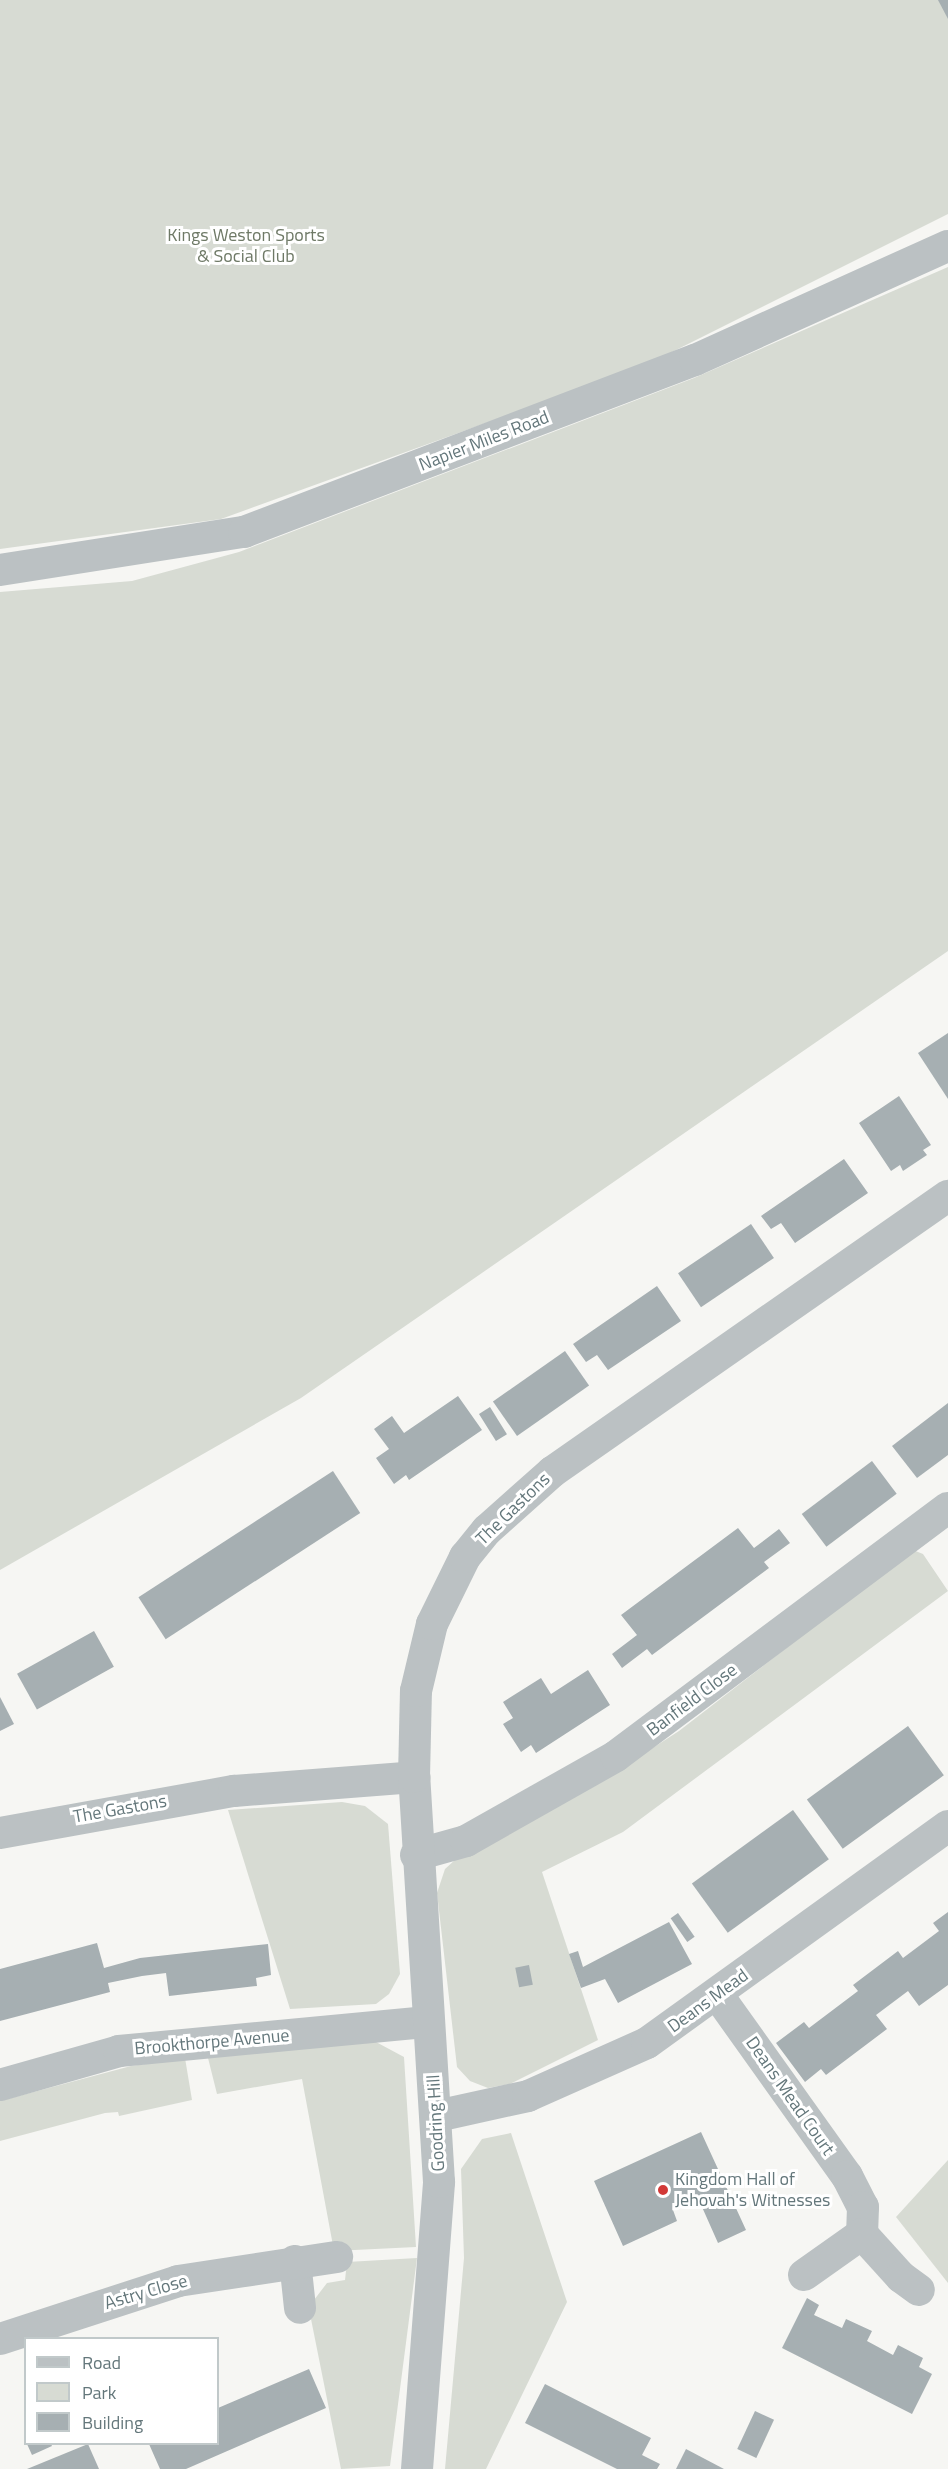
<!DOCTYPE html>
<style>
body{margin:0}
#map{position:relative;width:948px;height:2469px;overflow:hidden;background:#f6f6f3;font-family:"Titillium Web",sans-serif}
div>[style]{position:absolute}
.green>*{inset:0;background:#d7dbd3}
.building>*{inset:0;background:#a6afb2;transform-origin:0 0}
.minor>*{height:32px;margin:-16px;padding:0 16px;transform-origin:16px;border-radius:16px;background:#bbc1c3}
.dots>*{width:16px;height:16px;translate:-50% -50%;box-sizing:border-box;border:3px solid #fff;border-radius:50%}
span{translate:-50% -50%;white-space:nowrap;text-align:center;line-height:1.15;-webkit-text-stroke:6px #fff;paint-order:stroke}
.park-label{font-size:18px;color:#6e7966}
.street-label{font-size:18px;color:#64777b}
.poi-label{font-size:18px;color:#64777b}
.left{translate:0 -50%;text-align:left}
.legend{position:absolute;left:24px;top:2337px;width:195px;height:108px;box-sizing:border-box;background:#fff;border:2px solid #c1c9ca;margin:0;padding:8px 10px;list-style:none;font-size:18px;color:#64777b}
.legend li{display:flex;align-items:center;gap:12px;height:30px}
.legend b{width:30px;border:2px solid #c1c9ca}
</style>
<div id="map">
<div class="green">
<i style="clip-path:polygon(0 0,948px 0,948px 214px,646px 365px,221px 519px,0 549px)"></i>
<i style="clip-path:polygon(948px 267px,948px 951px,301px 1398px,0 1570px,0 592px,132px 581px,239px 552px,694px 378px)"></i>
<i style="clip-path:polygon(913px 1550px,923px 1554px,948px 1591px,623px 1832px,542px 1872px,598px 2040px,510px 2084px,488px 2088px,470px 2081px,457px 2067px,437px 1893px,445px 1869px,456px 1859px,600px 1782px,679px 1731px)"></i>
<i style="clip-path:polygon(342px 1802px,365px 1806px,388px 1824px,400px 1974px,389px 1994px,376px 2004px,290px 2009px,228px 1810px)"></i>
<i style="clip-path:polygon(376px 2042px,404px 2057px,416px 2247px,334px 2251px,302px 2079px,217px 2094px,207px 2054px)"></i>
<i style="clip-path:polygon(185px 2058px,192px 2100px,119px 2116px,118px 2112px,105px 2113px,0 2141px,0 2101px,131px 2066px)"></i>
<i style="clip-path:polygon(511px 2133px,567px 2302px,486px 2469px,445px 2469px,464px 2258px,461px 2169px,482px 2139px)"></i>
<i style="clip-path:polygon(948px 2160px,948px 2283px,896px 2217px)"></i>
<i style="clip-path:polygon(417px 2258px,390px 2466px,341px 2469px,311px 2319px,314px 2300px,327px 2283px,345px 2280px,347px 2262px)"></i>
</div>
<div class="building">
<i style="clip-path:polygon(938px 0,948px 0,948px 19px)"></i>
<i style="clip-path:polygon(948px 1033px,948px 1099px,918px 1053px)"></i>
<i style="clip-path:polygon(899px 1096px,931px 1145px,923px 1150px,927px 1155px,903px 1171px,900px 1165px,891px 1171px,859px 1123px)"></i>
<i style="clip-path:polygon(844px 1159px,868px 1193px,795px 1243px,781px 1223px,771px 1229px,761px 1216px)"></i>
<i style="left:751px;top:1224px;width:41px;height:88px;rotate:56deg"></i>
<i style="clip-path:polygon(657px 1286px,681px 1321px,608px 1370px,597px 1355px,586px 1362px,573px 1344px)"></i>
<i style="left:565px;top:1351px;width:42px;height:88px;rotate:55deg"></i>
<i style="clip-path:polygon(458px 1396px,482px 1430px,409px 1480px,406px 1475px,394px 1484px,376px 1458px,389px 1449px,374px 1429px,392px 1416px,404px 1433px)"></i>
<i style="clip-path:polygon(948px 1403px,948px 1455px,917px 1478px,892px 1446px)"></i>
<i style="left:490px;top:1407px;width:32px;height:13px;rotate:58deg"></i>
<i style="left:872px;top:1461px;width:41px;height:88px;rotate:53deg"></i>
<i style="left:333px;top:1471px;width:50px;height:232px;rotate:57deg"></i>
<i style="clip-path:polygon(738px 1528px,754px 1548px,779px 1529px,790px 1543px,764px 1562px,769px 1568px,652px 1655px,647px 1649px,622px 1668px,612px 1654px,637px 1635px,621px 1615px)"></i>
<i style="left:94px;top:1631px;width:41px;height:88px;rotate:61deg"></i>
<i style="clip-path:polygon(588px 1670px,610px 1705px,536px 1753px,531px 1745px,521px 1752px,503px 1724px,513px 1718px,503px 1702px,541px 1678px,551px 1694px)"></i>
<i style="clip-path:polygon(0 1697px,14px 1724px,0 1731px)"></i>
<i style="left:908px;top:1726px;width:61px;height:125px;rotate:54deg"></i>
<i style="left:793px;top:1810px;width:61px;height:125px;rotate:54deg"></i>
<i style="clip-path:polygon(948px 1912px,948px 1985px,919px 2006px,908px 1991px,876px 2015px,887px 2029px,826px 2075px,821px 2069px,805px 2082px,776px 2043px,804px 2022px,809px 2028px,858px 1991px,853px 1985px,898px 1951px,903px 1958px,939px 1931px,933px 1923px)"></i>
<i style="left:678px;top:1913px;width:29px;height:9px;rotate:55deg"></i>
<i style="clip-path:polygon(669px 1922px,692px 1964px,618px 2003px,605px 1979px,581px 1988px,569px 1954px,578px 1951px,583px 1967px)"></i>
<i style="clip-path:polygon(97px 1943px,104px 1968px,140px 1958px,268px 1944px,271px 1975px,256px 1978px,257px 1986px,169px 1996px,166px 1973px,142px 1976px,108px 1983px,110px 1992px,0 2021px,0 1969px)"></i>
<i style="left:529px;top:1965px;width:20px;height:14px;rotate:79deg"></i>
<i style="clip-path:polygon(701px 2132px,746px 2230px,718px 2243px,698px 2198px,673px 2210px,677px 2221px,623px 2246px,594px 2181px)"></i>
<i style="clip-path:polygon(807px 2298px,819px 2305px,814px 2315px,842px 2328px,846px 2319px,872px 2331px,867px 2341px,893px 2355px,898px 2345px,923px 2358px,919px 2367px,932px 2374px,912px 2414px,782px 2348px)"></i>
<i style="clip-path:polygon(309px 2369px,326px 2408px,186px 2469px,160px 2469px,149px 2444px,218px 2444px,218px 2408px)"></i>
<i style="clip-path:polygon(545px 2384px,651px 2438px,642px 2455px,660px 2464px,657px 2469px,617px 2469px,525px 2423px)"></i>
<i style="left:755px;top:2411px;width:21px;height:42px;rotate:25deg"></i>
<i style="clip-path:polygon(27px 2444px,51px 2444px,52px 2446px,32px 2455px)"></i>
<i style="clip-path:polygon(88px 2444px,99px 2469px,27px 2469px)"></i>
<i style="clip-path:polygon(686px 2449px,724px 2469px,676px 2469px)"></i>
</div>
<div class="minor">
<i style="left:0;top:570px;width:247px;rotate:-8.9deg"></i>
<i style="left:244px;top:532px;width:483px;rotate:-20.9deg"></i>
<i style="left:695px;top:360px;width:277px;rotate:-24.3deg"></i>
<i style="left:0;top:1833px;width:238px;rotate:-10.2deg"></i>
<i style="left:234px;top:1791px;width:181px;rotate:-4.4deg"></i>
<i style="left:416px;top:1855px;width:52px;rotate:-15.6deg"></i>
<i style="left:466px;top:1841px;width:172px;rotate:-29.5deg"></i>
<i style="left:616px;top:1756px;width:414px;rotate:-36.8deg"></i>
<i style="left:717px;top:1994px;width:224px;rotate:54.5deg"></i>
<i style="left:847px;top:2176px;width:35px;rotate:63deg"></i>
<i style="left:863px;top:2207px;width:27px;rotate:92deg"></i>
<i style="left:0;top:2085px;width:124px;rotate:-15.9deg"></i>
<i style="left:119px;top:2051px;width:310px;rotate:-5.4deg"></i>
<i style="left:437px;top:2116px;width:93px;rotate:-12.4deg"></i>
<i style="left:528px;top:2096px;width:130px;rotate:-24deg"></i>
<i style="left:647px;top:2043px;width:371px;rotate:-35.8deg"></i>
<i style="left:295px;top:2261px;width:47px;rotate:83.9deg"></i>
<i style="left:804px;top:2275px;width:71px;rotate:-35.3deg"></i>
<i style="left:862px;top:2234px;width:58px;rotate:47.8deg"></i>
<i style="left:901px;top:2277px;width:22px;rotate:36deg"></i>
<i style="left:0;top:2339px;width:187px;rotate:-18deg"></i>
<i style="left:178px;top:2281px;width:161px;rotate:-8.6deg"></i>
<i style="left:417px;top:2469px;width:288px;rotate:-85.6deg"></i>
<i style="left:439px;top:2182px;width:406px;rotate:-93.5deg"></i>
<i style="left:414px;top:1777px;width:86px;rotate:-88.7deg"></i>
<i style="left:416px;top:1691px;width:69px;rotate:-76.6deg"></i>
<i style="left:432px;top:1624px;width:75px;rotate:-63.8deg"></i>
<i style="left:465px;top:1557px;width:35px;rotate:-51deg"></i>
<i style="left:487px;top:1530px;width:87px;rotate:-41.7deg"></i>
<i style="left:552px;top:1472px;width:483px;rotate:-34.9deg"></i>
</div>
<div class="dots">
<i style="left:663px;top:2190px;background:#d23937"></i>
</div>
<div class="park-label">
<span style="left:246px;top:246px">Kings Weston Sports<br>&amp; Social Club</span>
</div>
<div class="street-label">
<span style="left:484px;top:441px;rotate:-21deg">Napier Miles Road</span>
<span style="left:513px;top:1509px;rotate:-44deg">The Gastons</span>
<span style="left:692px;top:1700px;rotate:-37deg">Banfield Close</span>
<span style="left:120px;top:1809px;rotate:-10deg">The Gastons</span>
<span style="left:708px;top:2001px;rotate:-36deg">Deans Mead</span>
<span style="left:212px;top:2042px;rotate:-5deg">Brookthorpe Avenue</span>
<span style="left:790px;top:2096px;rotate:55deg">Deans Mead Court</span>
<span style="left:436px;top:2123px;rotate:-93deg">Goodring Hill</span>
<span style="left:146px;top:2292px;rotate:-16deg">Astry Close</span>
</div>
<div class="poi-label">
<span class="left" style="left:675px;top:2190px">Kingdom Hall of<br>Jehovah's Witnesses</span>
</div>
<ul class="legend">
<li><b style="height:8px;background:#bbc1c3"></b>Road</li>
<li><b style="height:16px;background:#d7dbd3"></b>Park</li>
<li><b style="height:16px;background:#a6afb2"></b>Building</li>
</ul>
</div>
